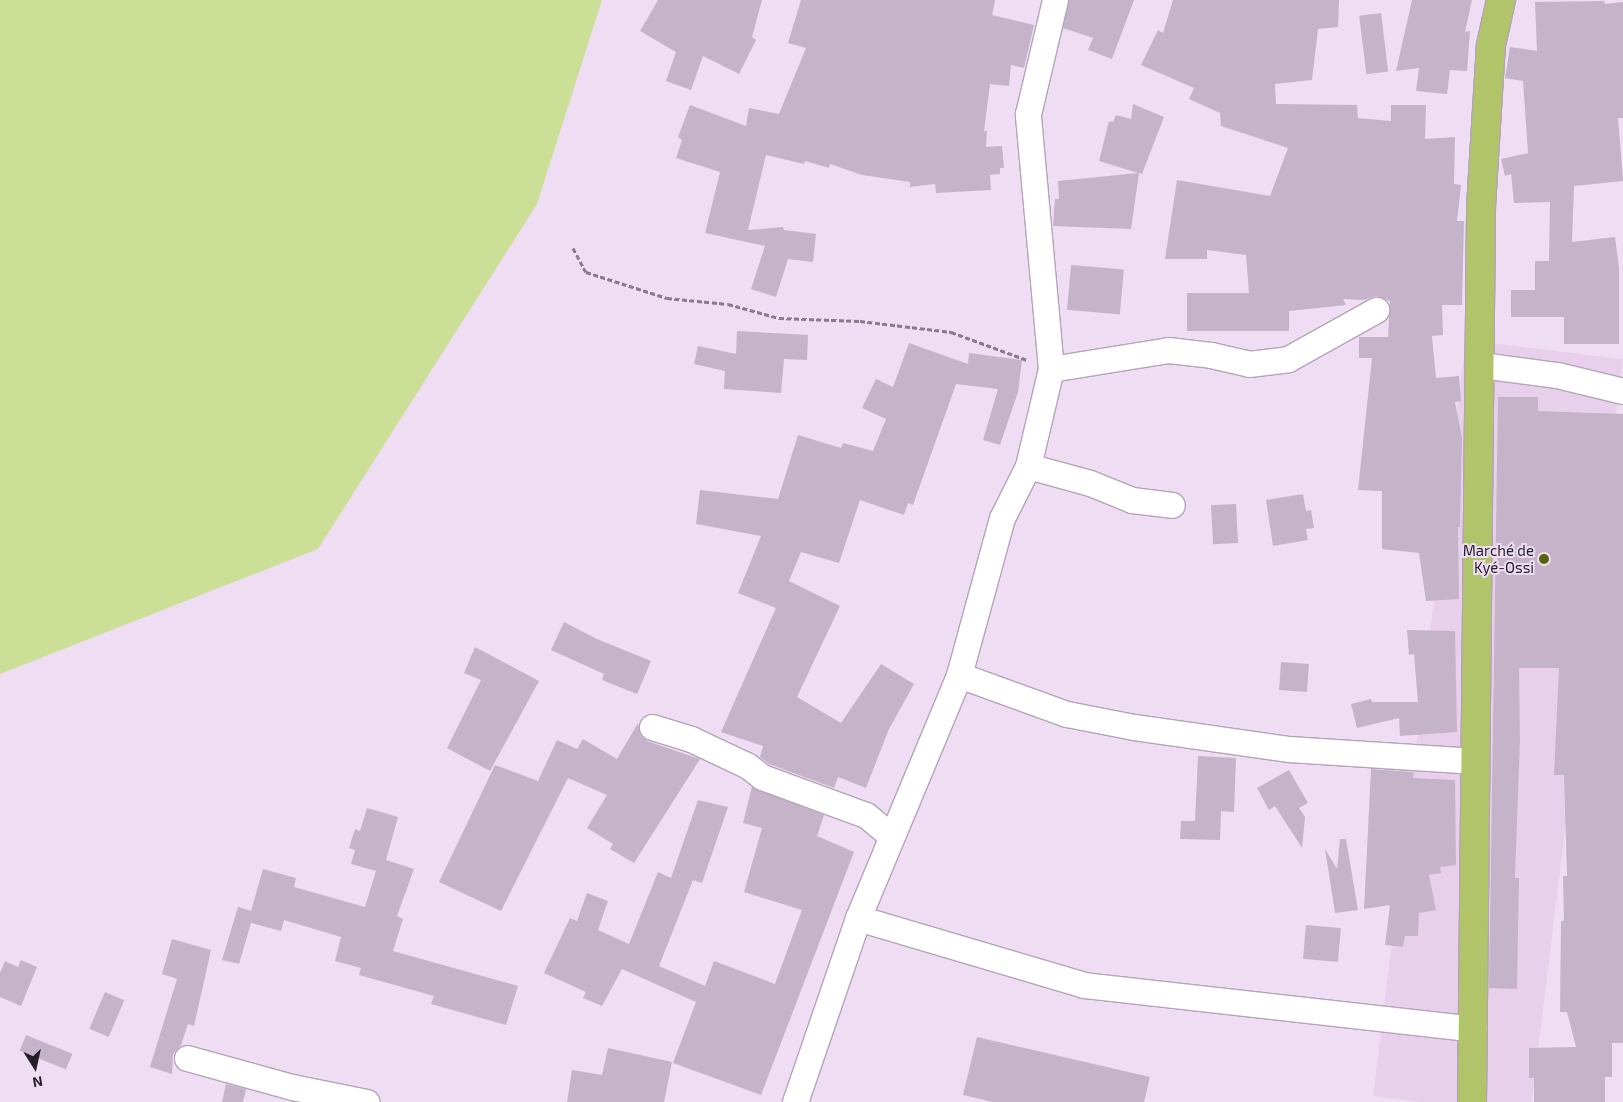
<!DOCTYPE html>
<meta charset="utf-8">
<style>
body{margin:0}
#map{position:relative;width:1623px;height:1102px;overflow:hidden;background:#efddf3;font-family:"Exo 2",sans-serif}
div>[style]{position:absolute}
.built>*{inset:0;background:#e8d0ec;transform-origin:0 0}
.green>*{inset:0;background:#ccdf97}
.building>*{inset:0;background:#c5b3c9;transform-origin:0 0}
.path>*{height:3px;margin-top:-1.5px;transform-origin:0;background:repeating-linear-gradient(90deg,#877b8a 0 5px,transparent 0 7.5px)}
.roads{filter:drop-shadow(1px 0 #b4a3b8) drop-shadow(-1px 0 #b4a3b8) drop-shadow(0 1px #b4a3b8) drop-shadow(0 -1px #b4a3b8)}
.minor>*{height:25px;margin:-12.5px;padding:0 12.5px;transform-origin:12.5px;border-radius:12.5px;background:#fff}
.trunk>*{height:28px;margin:-14px;padding:0 14px;transform-origin:14px;border-radius:14px;background:#b2c46a}
.dots>*{width:14px;height:14px;translate:-50% -50%;box-sizing:border-box;border:2px solid #efddf3;border-radius:50%}
span{translate:-50% -50%;white-space:nowrap;text-align:center;line-height:1.15;-webkit-text-stroke:4px #efddf3;paint-order:stroke}
.poi-label{font-size:15px;color:#251f27}
.right{translate:-100% -50%;text-align:right}
.north{position:absolute;left:10px;top:1042px;width:50px;height:50px;-webkit-text-stroke:4px #efddf3;paint-order:stroke;rotate:170deg;font-size:14px;font-weight:700;line-height:20px;text-align:center;color:#251f27}
.north::after{content:'';display:block;margin:auto;width:18px;height:22px;background:#251f27;clip-path:polygon(50% 0,100% 100%,50% 72%,0 100%)}
</style>
<div id="map">
<div class="built">
<i style="left:1466px;top:340px;width:158px;height:762px;rotate:7deg"></i>
</div>
<div class="green">
<i style="clip-path:polygon(0 0,602px 0,537px 204px,318px 549px,0 674px)"></i>
</div>
<div class="building">
<i style="clip-path:polygon(658px 0,762px 0,752px 37px,756px 40px,739px 74px,703px 56px,691px 90px,666px 81px,676px 52px,640px 31px)"></i>
<i style="clip-path:polygon(801px 0,995px 0,992px 15px,1034px 25px,1024px 68px,1011px 65px,1009px 86px,990px 84px,984px 131px,987px 131px,986px 147px,1002px 146px,1004px 168px,1000px 168px,1000px 174px,990px 175px,991px 190px,936px 193px,935px 184px,910px 187px,910px 182px,862px 175px,830px 164px,829px 168px,805px 161px,804px 164px,766px 155px,748px 230px,783px 227px,784px 230px,816px 234px,813px 262px,788px 259px,776px 297px,751px 289px,765px 246px,705px 233px,720px 172px,676px 158px,682px 140px,678px 137px,690px 105px,746px 126px,749px 108px,779px 114px,806px 48px,788px 43px)"></i>
<i style="clip-path:polygon(1069px 0,1134px 0,1112px 59px,1088px 50px,1093px 38px,1063px 28px)"></i>
<i style="clip-path:polygon(1173px 0,1339px 0,1338px 27px,1318px 29px,1312px 80px,1275px 84px,1276px 104px,1357px 105px,1358px 118px,1391px 121px,1391px 105px,1426px 105px,1425px 139px,1455px 137px,1454px 184px,1461px 185px,1457px 221px,1464px 221px,1462px 305px,1442px 305px,1443px 335px,1432px 336px,1436px 378px,1459px 376px,1461px 401px,1455px 402px,1462px 438px,1460px 527px,1458px 527px,1459px 599px,1426px 601px,1419px 553px,1382px 549px,1382px 491px,1358px 490px,1372px 358px,1359px 358px,1359px 337px,1388px 337px,1390px 301px,1376px 296px,1364px 300px,1343px 299px,1346px 305px,1289px 311px,1289px 331px,1187px 331px,1187px 293px,1249px 293px,1246px 255px,1207px 250px,1207px 259px,1165px 259px,1177px 180px,1270px 196px,1288px 148px,1221px 126px,1220px 113px,1189px 99px,1194px 88px,1141px 65px,1158px 30px,1163px 33px)"></i>
<i style="clip-path:polygon(1412px 0,1472px 0,1465px 32px,1470px 31px,1467px 71px,1450px 70px,1447px 94px,1416px 91px,1419px 68px,1396px 71px)"></i>
<i style="clip-path:polygon(1604px 1px,1605px 4px,1623px 2px,1623px 118px,1618px 118px,1623px 181px,1574px 186px,1572px 242px,1615px 237px,1619px 268px,1619px 344px,1564px 344px,1564px 317px,1511px 317px,1511px 290px,1535px 290px,1535px 261px,1549px 261px,1550px 202px,1514px 203px,1511px 174px,1505px 176px,1501px 159px,1528px 153px,1523px 81px,1505px 78px,1510px 47px,1537px 51px,1535px 2px)"></i>
<i style="left:1381px;top:13px;width:59px;height:22px;rotate:83deg"></i>
<i style="clip-path:polygon(1133px 104px,1164px 117px,1142px 174px,1139px 173px,1131px 229px,1053px 226px,1055px 199px,1059px 199px,1058px 181px,1138px 173px,1099px 161px,1109px 121px,1113px 122px,1116px 115px,1131px 119px)"></i>
<i style="left:1071px;top:265px;width:53px;height:45px;rotate:5deg"></i>
<i style="clip-path:polygon(737px 331px,808px 335px,807px 360px,784px 359px,781px 393px,724px 389px,725px 371px,694px 364px,698px 346px,736px 354px)"></i>
<i style="clip-path:polygon(909px 343px,968px 364px,969px 353px,1022px 360px,1018px 392px,1000px 445px,983px 440px,998px 389px,956px 384px,913px 505px,908px 503px,904px 515px,860px 500px,839px 563px,801px 552px,789px 581px,840px 606px,797px 697px,841px 723px,881px 664px,914px 684px,889px 729px,866px 788px,838px 777px,834px 788px,769px 764px,760px 757px,763px 746px,721px 732px,776px 608px,738px 593px,761px 536px,696px 524px,700px 490px,778px 499px,798px 435px,841px 448px,843px 443px,873px 451px,886px 419px,862px 408px,876px 379px,893px 387px)"></i>
<i style="clip-path:polygon(1498px 397px,1538px 397px,1538px 411px,1623px 414px,1623px 1043px,1612px 1043px,1612px 1077px,1605px 1077px,1605px 1102px,1534px 1102px,1534px 1078px,1529px 1078px,1529px 1048px,1576px 1047px,1567px 1012px,1560px 1012px,1561px 921px,1564px 921px,1563px 876px,1567px 876px,1564px 775px,1554px 775px,1559px 668px,1519px 668px,1520px 739px,1515px 878px,1519px 878px,1517px 989px,1489px 988px)"></i>
<i style="clip-path:polygon(1303px 494px,1306px 511px,1311px 510px,1314px 528px,1306px 529px,1308px 540px,1273px 546px,1266px 500px)"></i>
<i style="left:1236px;top:504px;width:39px;height:25px;rotate:87deg"></i>
<i style="clip-path:polygon(564px 622px,597px 639px,651px 661px,637px 694px,602px 680px,604px 674px,551px 650px)"></i>
<i style="clip-path:polygon(1407px 630px,1455px 631px,1457px 732px,1400px 736px,1399px 718px,1357px 728px,1351px 704px,1371px 699px,1372px 702px,1418px 702px,1414px 654px,1409px 655px)"></i>
<i style="clip-path:polygon(475px 647px,539px 681px,490px 771px,447px 748px,481px 680px,464px 673px)"></i>
<i style="left:1281px;top:662px;width:28px;height:28px;rotate:4deg"></i>
<i style="clip-path:polygon(638px 723px,641px 736px,647px 741px,700px 759px,634px 863px,610px 849px,613px 844px,587px 828px,607px 795px,568px 778px,501px 911px,439px 882px,495px 765px,538px 781px,557px 740px,577px 749px,583px 739px,617px 759px)"></i>
<i style="clip-path:polygon(1198px 756px,1236px 758px,1234px 812px,1221px 811px,1220px 840px,1180px 839px,1181px 821px,1195px 821px)"></i>
<i style="clip-path:polygon(1371px 769px,1414px 772px,1413px 778px,1455px 780px,1456px 865px,1440px 867px,1441px 873px,1429px 875px,1436px 910px,1419px 913px,1418px 936px,1405px 936px,1403px 947px,1385px 945px,1390px 905px,1364px 909px)"></i>
<i style="clip-path:polygon(1289px 770px,1308px 803px,1299px 808px,1305px 817px,1302px 848px,1275px 806px,1269px 810px,1257px 788px)"></i>
<i style="clip-path:polygon(752px 787px,824px 815px,817px 836px,854px 852px,761px 1095px,673px 1063px,696px 1002px,622px 969px,602px 1006px,583px 998px,586px 992px,544px 973px,570px 918px,577px 921px,587px 893px,608px 901px,598px 930px,629px 944px,658px 872px,671px 878px,698px 800px,728px 807px,702px 883px,693px 880px,659px 966px,705px 986px,714px 961px,775px 984px,802px 910px,744px 892px,762px 828px,743px 823px)"></i>
<i style="clip-path:polygon(367px 808px,398px 817px,386px 860px,414px 869px,397px 916px,403px 919px,393px 951px,518px 986px,506px 1025px,431px 1004px,434px 996px,359px 975px,361px 968px,335px 961px,341px 937px,284px 920px,281px 931px,251px 923px,239px 964px,222px 960px,238px 907px,251px 911px,263px 869px,296px 878px,294px 887px,365px 907px,376px 871px,351px 864px,355px 850px,349px 848px,355px 829px,360px 831px)"></i>
<i style="clip-path:polygon(1340px 839px,1346px 839px,1358px 910px,1335px 913px,1325px 849px,1337px 869px)"></i>
<i style="left:1306px;top:925px;width:35px;height:34px;rotate:5deg"></i>
<i style="clip-path:polygon(172px 939px,211px 950px,194px 1026px,188px 1024px,181px 1045px,173px 1054px,172px 1074px,150px 1067px,177px 979px,162px 974px)"></i>
<i style="clip-path:polygon(21px 960px,37px 967px,21px 1006px,0 997px,0 973px,5px 961px,18px 967px)"></i>
<i style="left:105px;top:992px;width:21px;height:40px;rotate:23deg"></i>
<i style="left:26px;top:1035px;width:50px;height:17px;rotate:22deg"></i>
<i style="clip-path:polygon(977px 1037px,1150px 1077px,1144px 1102px,993px 1102px,963px 1095px)"></i>
<i style="clip-path:polygon(608px 1048px,672px 1062px,664px 1102px,567px 1102px,572px 1070px,602px 1075px)"></i>
<i style="clip-path:polygon(226px 1084px,246px 1089px,243px 1102px,222px 1102px)"></i>
</div>
<div class="path">
<i style="left:573px;top:248px;width:27px;rotate:62deg"></i>
<i style="left:586px;top:272px;width:85px;rotate:17.8deg"></i>
<i style="left:667px;top:298px;width:61px;rotate:5.6deg"></i>
<i style="left:728px;top:304px;width:53px;rotate:15.4deg"></i>
<i style="left:779px;top:318px;width:81px;rotate:2.1deg"></i>
<i style="left:860px;top:321px;width:92px;rotate:6.9deg"></i>
<i style="left:951px;top:332px;width:81px;rotate:20.2deg"></i>
</div>
<div class="roads">
<div class="minor">
<i style="left:1481px;top:365px;width:77px;rotate:7.5deg"></i>
<i style="left:1557px;top:375px;width:68px;rotate:13.6deg"></i>
<i style="left:1051px;top:369px;width:119px;rotate:-9.2deg"></i>
<i style="left:1168px;top:350px;width:43px;rotate:6.6deg"></i>
<i style="left:1211px;top:355px;width:39px;rotate:13deg"></i>
<i style="left:1249px;top:364px;width:39px;rotate:-7deg"></i>
<i style="left:1288px;top:359px;width:101px;rotate:-29.1deg"></i>
<i style="left:1028px;top:466px;width:64px;rotate:15.3deg"></i>
<i style="left:1090px;top:483px;width:45px;rotate:22deg"></i>
<i style="left:1132px;top:500px;width:40px;rotate:7.1deg"></i>
<i style="left:959px;top:675px;width:115px;rotate:19.9deg"></i>
<i style="left:1067px;top:714px;width:68px;rotate:11deg"></i>
<i style="left:1134px;top:727px;width:157px;rotate:8.1deg"></i>
<i style="left:1289px;top:749px;width:187px;rotate:3.7deg"></i>
<i style="left:652px;top:727px;width:41px;rotate:17.1deg"></i>
<i style="left:691px;top:739px;width:63px;rotate:25.3deg"></i>
<i style="left:748px;top:766px;width:18px;rotate:38deg"></i>
<i style="left:762px;top:777px;width:111px;rotate:20.1deg"></i>
<i style="left:866px;top:815px;width:31px;rotate:40deg"></i>
<i style="left:858px;top:918px;width:236px;rotate:16.5deg"></i>
<i style="left:1084px;top:985px;width:392px;rotate:6.4deg"></i>
<i style="left:187px;top:1058px;width:109px;rotate:15.4deg"></i>
<i style="left:292px;top:1087px;width:76px;rotate:11.3deg"></i>
<i style="left:795px;top:1102px;width:194px;rotate:-71.1deg"></i>
<i style="left:858px;top:918px;width:263px;rotate:-67.4deg"></i>
<i style="left:959px;top:675px;width:163px;rotate:-74.7deg"></i>
<i style="left:1002px;top:518px;width:58px;rotate:-63.4deg"></i>
<i style="left:1028px;top:466px;width:100px;rotate:-76.7deg"></i>
<i style="left:1051px;top:369px;width:256px;rotate:-95.2deg"></i>
<i style="left:1028px;top:114px;width:117px;rotate:-76.7deg"></i>
</div>
<div class="trunk">
<i style="left:1472px;top:1102px;width:895px;rotate:-89.42deg"></i>
<i style="left:1481px;top:207px;width:162px;rotate:-86.5deg"></i>
<i style="left:1491px;top:45px;width:46px;rotate:-77.5deg"></i>
</div>
</div>
<div class="dots">
<i style="left:1544px;top:559px;background:#546409"></i>
</div>
<div class="poi-label">
<span class="right" style="left:1534px;top:559px">Marché de<br>Kyé-Ossi</span>
</div>
<div class="north">N</div>
</div>
